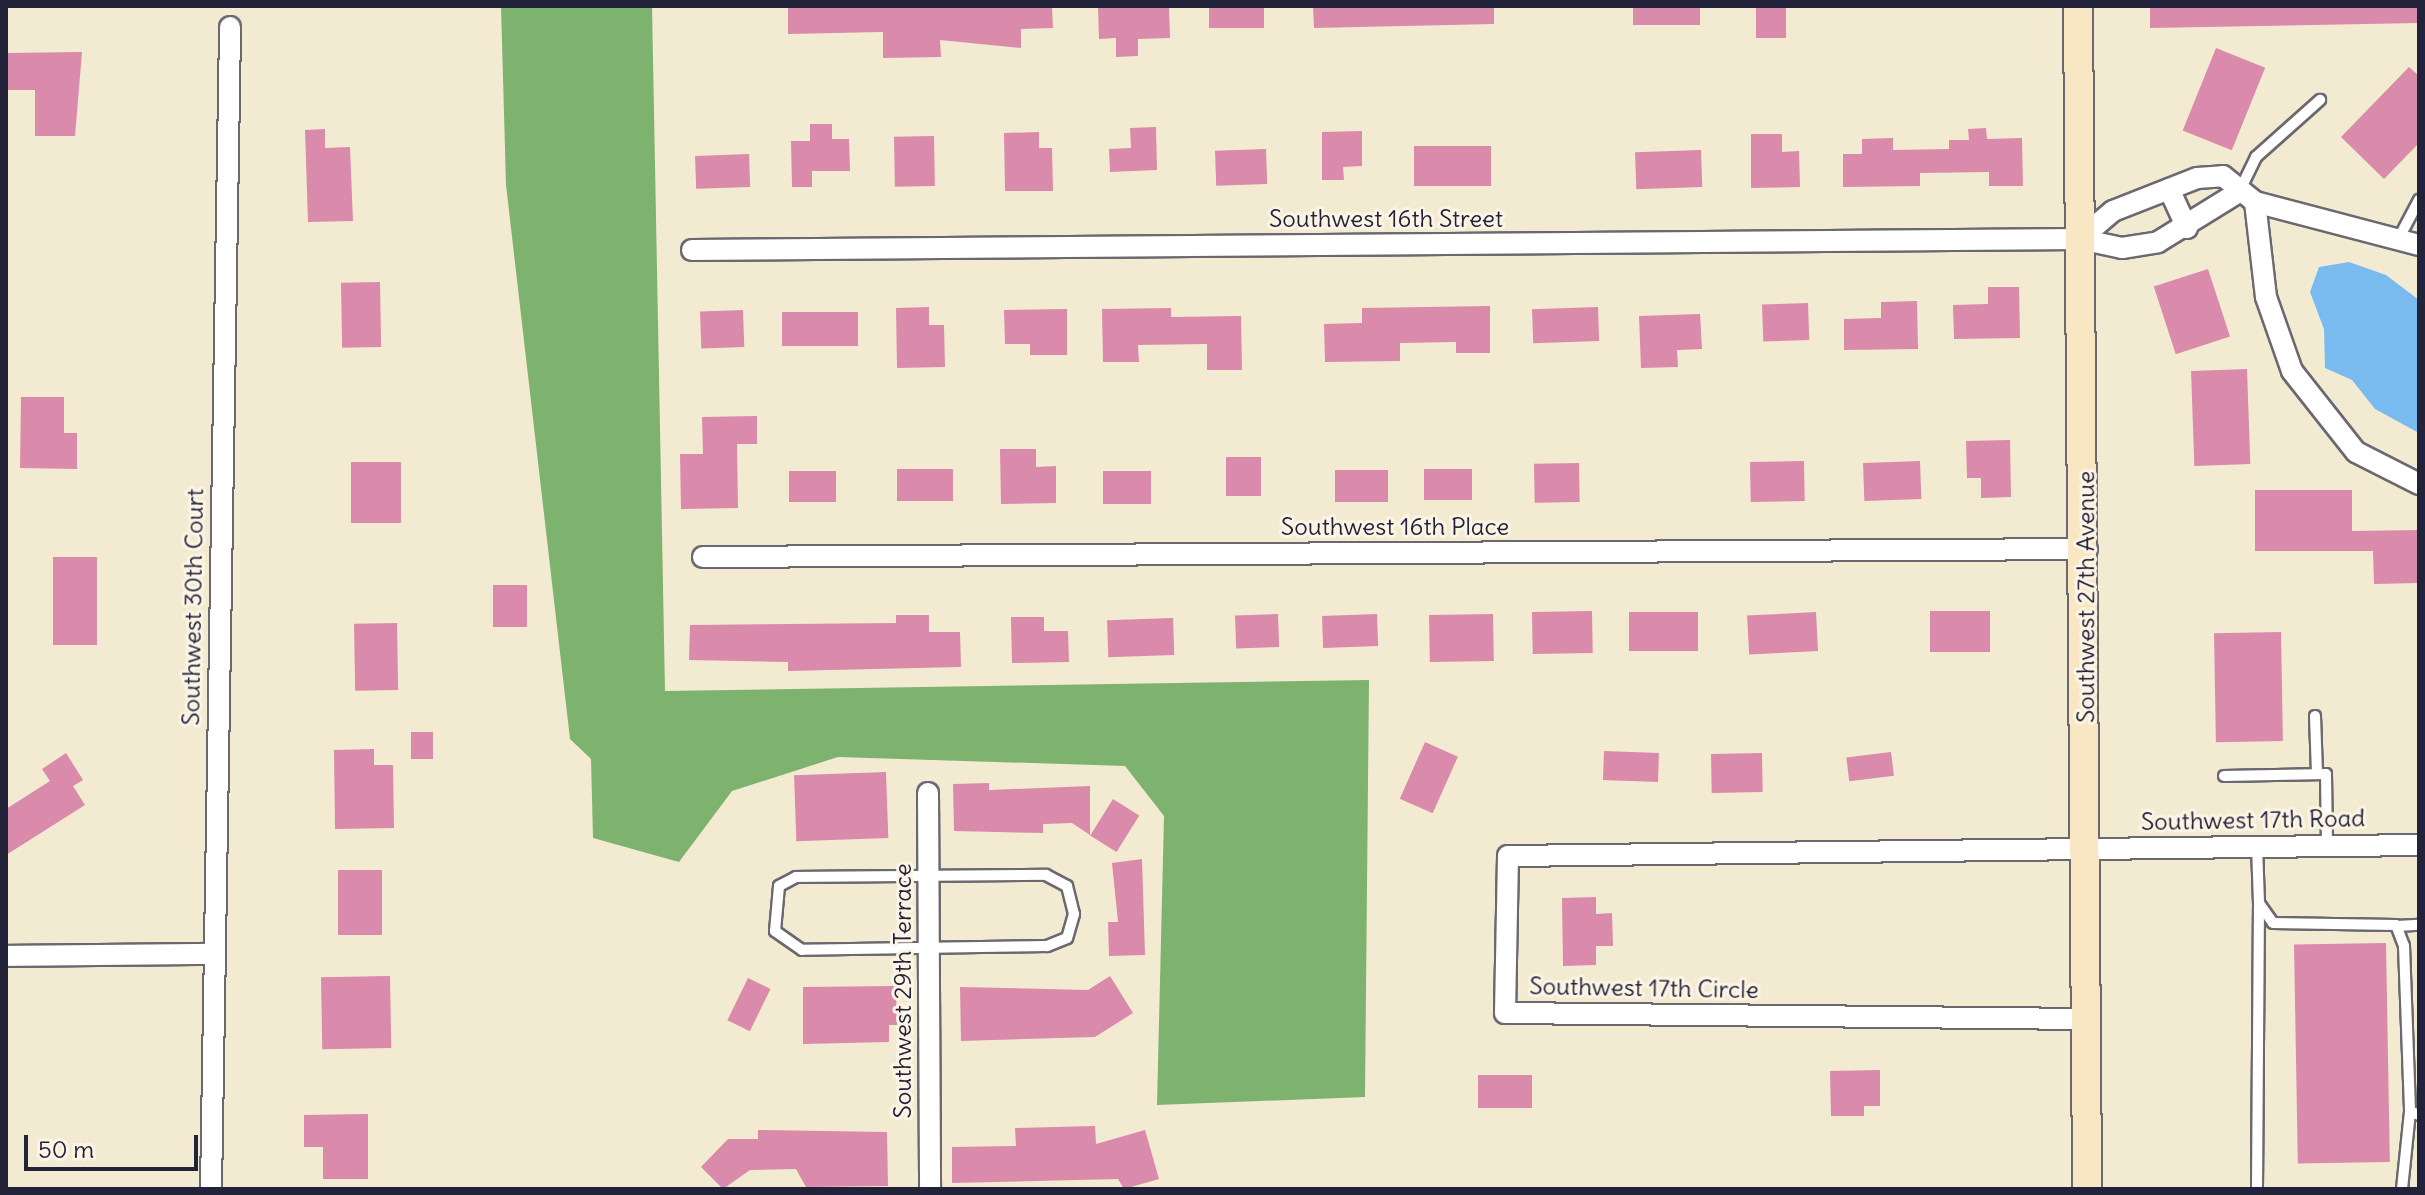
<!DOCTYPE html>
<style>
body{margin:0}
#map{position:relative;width:2425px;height:1195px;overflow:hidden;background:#f3ebd1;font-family:Delius,sans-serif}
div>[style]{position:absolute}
.forest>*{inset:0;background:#7eb36f}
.water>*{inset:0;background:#7abbef}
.building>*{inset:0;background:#da8aaa;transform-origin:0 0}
.roads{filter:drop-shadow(2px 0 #6b6870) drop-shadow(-2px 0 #6b6870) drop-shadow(0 2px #6b6870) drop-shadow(0 -2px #6b6870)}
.lane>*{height:10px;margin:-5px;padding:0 5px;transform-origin:5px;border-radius:5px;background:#fff}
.street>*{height:20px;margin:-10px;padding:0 10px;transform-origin:10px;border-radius:10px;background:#fff}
.secondary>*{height:28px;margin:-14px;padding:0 14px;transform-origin:14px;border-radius:14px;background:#f9e7c3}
span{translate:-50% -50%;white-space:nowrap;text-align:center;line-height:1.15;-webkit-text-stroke:6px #fcf5e5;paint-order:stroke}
.street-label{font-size:24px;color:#22223b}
.frame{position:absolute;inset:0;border:8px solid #22223b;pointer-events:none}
.scale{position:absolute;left:24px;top:1135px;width:174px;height:36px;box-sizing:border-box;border:4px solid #22223b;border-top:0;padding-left:10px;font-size:24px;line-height:28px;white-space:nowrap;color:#22223b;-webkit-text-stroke:6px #fcf5e5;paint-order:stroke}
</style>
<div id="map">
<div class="forest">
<i style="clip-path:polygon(501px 6px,652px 6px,665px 691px,1369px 680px,1365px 1097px,1157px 1105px,1164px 816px,1125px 766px,838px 757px,732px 791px,679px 862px,593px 838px,591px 759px,570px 739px,506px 185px)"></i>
</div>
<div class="water">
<i style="clip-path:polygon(2349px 262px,2386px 275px,2419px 300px,2419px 433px,2375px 409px,2352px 380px,2325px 368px,2324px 329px,2310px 292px,2319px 267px)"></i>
</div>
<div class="building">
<i style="clip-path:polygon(788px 6px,1052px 6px,1053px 28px,1021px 29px,1021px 48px,940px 40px,941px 57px,883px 58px,883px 32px,788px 34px)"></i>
<i style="clip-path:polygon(1169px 6px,1170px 38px,1138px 39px,1138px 56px,1116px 57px,1116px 38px,1099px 39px,1098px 7px)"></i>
<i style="left:1209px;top:6px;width:55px;height:22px"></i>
<i style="clip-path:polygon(1313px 6px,1494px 6px,1494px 24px,1314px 28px)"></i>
<i style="left:1633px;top:6px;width:67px;height:19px"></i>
<i style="left:1756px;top:6px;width:30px;height:32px"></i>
<i style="clip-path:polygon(2150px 6px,2419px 6px,2419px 23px,2150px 28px)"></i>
<i style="left:2216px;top:48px;width:53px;height:89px;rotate:22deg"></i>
<i style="clip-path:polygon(82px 52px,75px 136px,35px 136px,35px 90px,6px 90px,6px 53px)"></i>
<i style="clip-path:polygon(2409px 67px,2419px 76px,2419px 143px,2384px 179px,2341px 137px)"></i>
<i style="clip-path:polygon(810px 124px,832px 124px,832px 139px,849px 139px,850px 171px,812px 171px,812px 187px,792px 187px,791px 141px,810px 141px)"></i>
<i style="clip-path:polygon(1156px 127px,1157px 170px,1110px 172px,1109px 149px,1131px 148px,1130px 128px)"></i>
<i style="clip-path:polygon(1986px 128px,1987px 139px,2022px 138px,2023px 186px,1989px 186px,1989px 172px,1920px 173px,1920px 186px,1843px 187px,1843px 154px,1862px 154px,1862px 139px,1893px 138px,1893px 150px,1949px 149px,1949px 140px,1969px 140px,1968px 129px)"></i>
<i style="clip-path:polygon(325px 129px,325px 148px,350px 147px,353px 221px,308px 222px,305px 130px)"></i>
<i style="clip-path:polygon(1362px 131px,1362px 166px,1343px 167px,1344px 180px,1322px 180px,1322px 132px)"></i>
<i style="clip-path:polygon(1039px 132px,1039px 148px,1052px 148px,1053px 191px,1005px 191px,1004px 133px)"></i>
<i style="clip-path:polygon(1751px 134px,1782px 134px,1782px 152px,1799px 151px,1800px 187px,1751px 188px)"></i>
<i style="left:934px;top:136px;width:50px;height:40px;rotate:89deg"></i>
<i style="left:1414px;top:146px;width:77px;height:40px"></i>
<i style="left:1266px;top:149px;width:35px;height:51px;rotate:88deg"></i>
<i style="left:1701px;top:150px;width:37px;height:66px;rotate:88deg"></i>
<i style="left:749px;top:154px;width:33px;height:54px;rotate:88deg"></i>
<i style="left:2208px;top:269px;width:71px;height:57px;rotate:72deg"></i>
<i style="left:380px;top:282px;width:65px;height:39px;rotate:89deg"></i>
<i style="clip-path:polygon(1988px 287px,2019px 287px,2020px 338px,1954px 339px,1953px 305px,1988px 304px)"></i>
<i style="clip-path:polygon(1917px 301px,1918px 349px,1844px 350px,1844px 319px,1881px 318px,1881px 302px)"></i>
<i style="left:1808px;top:303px;width:37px;height:46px;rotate:88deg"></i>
<i style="clip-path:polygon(1490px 306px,1490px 353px,1456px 353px,1456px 342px,1400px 343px,1400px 361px,1325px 362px,1324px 324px,1362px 323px,1362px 308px)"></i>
<i style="clip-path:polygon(929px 307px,929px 325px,944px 325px,945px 367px,897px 368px,896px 308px)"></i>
<i style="left:1598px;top:307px;width:34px;height:66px;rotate:88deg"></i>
<i style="clip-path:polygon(1171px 308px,1171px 317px,1241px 316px,1242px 370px,1207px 370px,1207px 344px,1138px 345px,1139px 362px,1103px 362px,1102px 309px)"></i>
<i style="clip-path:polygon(1067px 309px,1067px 355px,1030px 355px,1030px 344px,1005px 344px,1004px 310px)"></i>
<i style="left:743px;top:310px;width:37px;height:43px;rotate:88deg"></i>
<i style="left:858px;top:312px;width:34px;height:76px;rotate:90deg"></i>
<i style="clip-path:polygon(1700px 314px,1702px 349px,1677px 350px,1678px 367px,1641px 368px,1639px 316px)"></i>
<i style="left:2247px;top:369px;width:95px;height:56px;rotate:88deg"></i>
<i style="clip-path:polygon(21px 397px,64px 397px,64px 433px,77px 433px,77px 469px,20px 468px)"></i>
<i style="clip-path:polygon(757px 416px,757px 444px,737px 444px,738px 508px,681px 509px,680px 454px,703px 454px,702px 417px)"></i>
<i style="clip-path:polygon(2010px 440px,2011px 497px,1981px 498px,1981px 478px,1967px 478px,1966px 441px)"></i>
<i style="clip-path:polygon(1000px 449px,1036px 449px,1036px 467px,1056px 466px,1056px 503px,1001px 504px)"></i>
<i style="left:1261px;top:457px;width:39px;height:35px;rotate:90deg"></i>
<i style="left:1804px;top:461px;width:40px;height:54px;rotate:89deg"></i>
<i style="left:1920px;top:461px;width:38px;height:57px;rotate:88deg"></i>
<i style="left:351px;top:462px;width:50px;height:61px"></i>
<i style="left:1579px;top:463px;width:39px;height:45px;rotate:89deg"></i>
<i style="left:953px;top:469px;width:32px;height:56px;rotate:90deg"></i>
<i style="left:1472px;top:469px;width:31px;height:48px;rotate:90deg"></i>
<i style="left:1388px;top:470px;width:32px;height:53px;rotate:90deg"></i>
<i style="left:789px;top:471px;width:47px;height:31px"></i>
<i style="left:1151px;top:471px;width:33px;height:48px;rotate:90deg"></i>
<i style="clip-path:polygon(2255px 490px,2352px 490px,2352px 531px,2419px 530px,2419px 583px,2374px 584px,2373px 551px,2255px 551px)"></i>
<i style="left:53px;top:557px;width:44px;height:88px"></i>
<i style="left:493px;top:585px;width:34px;height:42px"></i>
<i style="left:1592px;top:611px;width:42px;height:60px;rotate:89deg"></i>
<i style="left:1930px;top:611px;width:60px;height:41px"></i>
<i style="left:1698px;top:612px;width:39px;height:69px;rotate:90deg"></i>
<i style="left:1816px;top:612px;width:39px;height:69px;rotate:87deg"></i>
<i style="left:1278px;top:614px;width:33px;height:43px;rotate:88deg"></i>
<i style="left:1377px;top:614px;width:32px;height:55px;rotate:88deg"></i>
<i style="left:1493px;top:614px;width:47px;height:64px;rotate:89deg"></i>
<i style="clip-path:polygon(896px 615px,929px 615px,929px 632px,960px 632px,961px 667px,788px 671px,788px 662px,689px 660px,690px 625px,896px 623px)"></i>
<i style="clip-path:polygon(1011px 617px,1044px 617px,1044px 631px,1068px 631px,1069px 662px,1012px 663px)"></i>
<i style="left:1173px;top:618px;width:37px;height:66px;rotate:88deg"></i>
<i style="left:397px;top:623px;width:67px;height:43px;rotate:89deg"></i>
<i style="left:2281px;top:632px;width:109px;height:67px;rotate:89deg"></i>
<i style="left:433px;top:732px;width:27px;height:22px;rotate:90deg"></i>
<i style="left:1425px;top:742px;width:36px;height:62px;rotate:24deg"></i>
<i style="clip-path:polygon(374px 749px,374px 765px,393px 765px,394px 828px,335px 829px,334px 750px)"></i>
<i style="left:1604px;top:751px;width:55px;height:29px;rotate:2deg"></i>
<i style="left:1891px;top:752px;width:24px;height:45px;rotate:83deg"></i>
<i style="clip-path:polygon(66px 753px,83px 780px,73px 786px,85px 805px,6px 855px,6px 809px,50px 781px,42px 769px)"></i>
<i style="left:1762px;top:753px;width:39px;height:51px;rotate:89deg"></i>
<i style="left:886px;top:772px;width:66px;height:92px;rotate:88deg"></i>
<i style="clip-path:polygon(989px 783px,989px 790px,1090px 786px,1090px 835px,1072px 823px,1043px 824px,1043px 833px,954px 831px,953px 784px)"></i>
<i style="left:1113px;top:799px;width:31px;height:43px;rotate:32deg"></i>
<i style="clip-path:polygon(1142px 859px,1145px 955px,1109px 956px,1108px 922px,1118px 922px,1112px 863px)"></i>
<i style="left:338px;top:870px;width:44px;height:65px"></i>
<i style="clip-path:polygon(1596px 897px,1596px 914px,1612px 913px,1613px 946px,1596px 946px,1596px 965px,1563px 966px,1562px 898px)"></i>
<i style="left:2386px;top:943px;width:219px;height:92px;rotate:89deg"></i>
<i style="left:390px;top:976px;width:72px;height:69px;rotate:89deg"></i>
<i style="clip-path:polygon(1110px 976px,1133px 1013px,1095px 1037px,961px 1041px,960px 987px,1088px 990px)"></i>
<i style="left:748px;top:978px;width:25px;height:47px;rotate:26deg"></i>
<i style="clip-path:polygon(896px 986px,897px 1025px,889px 1025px,889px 1042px,803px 1044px,803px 987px)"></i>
<i style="clip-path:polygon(1880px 1070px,1880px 1106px,1864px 1106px,1864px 1116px,1831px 1116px,1830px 1071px)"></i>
<i style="left:1532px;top:1075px;width:33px;height:54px;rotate:90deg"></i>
<i style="clip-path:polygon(368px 1114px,368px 1179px,323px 1179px,323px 1147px,304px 1147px,304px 1115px)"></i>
<i style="clip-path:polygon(1095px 1126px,1096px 1144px,1145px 1130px,1159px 1179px,1124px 1189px,1118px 1179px,952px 1183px,952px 1147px,1016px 1146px,1015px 1128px)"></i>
<i style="clip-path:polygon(758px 1130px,887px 1132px,888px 1186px,806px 1187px,796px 1169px,750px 1170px,723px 1189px,701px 1167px,728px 1139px,758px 1139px)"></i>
</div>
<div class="roads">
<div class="lane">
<i style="left:2240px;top:190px;width:37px;rotate:-64deg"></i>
<i style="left:2256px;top:157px;width:86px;rotate:-41.7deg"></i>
<i style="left:2400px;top:236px;width:41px;rotate:-62.2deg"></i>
<i style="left:2315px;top:716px;width:58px;rotate:88deg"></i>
<i style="left:2224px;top:776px;width:102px;rotate:-1.1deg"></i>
<i style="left:2326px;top:774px;width:72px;rotate:89.2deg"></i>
<i style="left:2257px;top:846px;width:57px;rotate:88deg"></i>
<i style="left:2259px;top:903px;width:24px;rotate:55deg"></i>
<i style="left:2273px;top:923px;width:123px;rotate:0.9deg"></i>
<i style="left:2396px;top:925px;width:22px;rotate:69deg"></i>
<i style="left:2404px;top:946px;width:165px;rotate:87.9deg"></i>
<i style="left:2410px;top:1111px;width:10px;rotate:24deg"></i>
<i style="left:1046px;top:875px;width:24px;rotate:28deg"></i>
<i style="left:1067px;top:886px;width:29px;rotate:76deg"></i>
<i style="left:1074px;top:914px;width:25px;rotate:106deg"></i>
<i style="left:1067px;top:938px;width:22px;rotate:158deg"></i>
<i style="left:1047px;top:946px;width:245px;rotate:179.1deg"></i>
<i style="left:802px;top:950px;width:33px;rotate:-145deg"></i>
<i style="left:775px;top:931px;width:45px;rotate:-84.9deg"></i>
<i style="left:779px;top:886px;width:19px;rotate:-28deg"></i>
<i style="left:796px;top:877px;width:250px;rotate:-0.5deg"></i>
<i style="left:2397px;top:926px;width:22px;rotate:-3deg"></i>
<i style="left:2257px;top:1189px;width:286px;rotate:-89.6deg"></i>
<i style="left:2402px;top:1189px;width:78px;rotate:-84.1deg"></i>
</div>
<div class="street">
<i style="left:2169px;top:189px;width:43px;rotate:65.2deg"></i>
<i style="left:2255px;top:202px;width:96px;rotate:83.4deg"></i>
<i style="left:2266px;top:297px;width:78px;rotate:70.6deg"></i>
<i style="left:2292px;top:371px;width:103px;rotate:51.7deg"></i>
<i style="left:2356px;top:452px;width:71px;rotate:26.9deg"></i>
<i style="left:2080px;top:239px;width:43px;rotate:-40.3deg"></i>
<i style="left:2113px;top:211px;width:90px;rotate:-21.4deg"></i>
<i style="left:2197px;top:178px;width:26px;rotate:-4deg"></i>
<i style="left:2223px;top:176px;width:41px;rotate:39.1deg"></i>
<i style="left:2255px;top:202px;width:170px;rotate:14.7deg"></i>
<i style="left:692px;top:250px;width:1388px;rotate:-0.45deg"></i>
<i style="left:2080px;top:239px;width:43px;rotate:12.1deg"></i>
<i style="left:2122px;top:248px;width:36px;rotate:-9deg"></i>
<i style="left:2158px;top:242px;width:95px;rotate:-31.7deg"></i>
<i style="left:703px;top:557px;width:1384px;rotate:-0.33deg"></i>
<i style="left:928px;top:793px;width:396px;rotate:89.7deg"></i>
<i style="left:6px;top:956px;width:206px;rotate:-0.6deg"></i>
<i style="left:2087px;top:1019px;width:582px;rotate:-179.41deg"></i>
<i style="left:1505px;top:1013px;width:157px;rotate:-88.9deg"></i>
<i style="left:1508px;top:856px;width:911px;rotate:-0.69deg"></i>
<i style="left:211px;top:1189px;width:1162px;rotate:-89.06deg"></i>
</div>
<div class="secondary">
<i style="left:2078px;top:6px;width:1183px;rotate:89.56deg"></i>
</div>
</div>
<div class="street-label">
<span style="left:1386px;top:219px">Southwest 16th Street</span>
<span style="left:1395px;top:527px">Southwest 16th Place</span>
<span style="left:2086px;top:597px;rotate:-90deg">Southwest 27th Avenue</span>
<span style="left:193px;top:607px;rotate:-89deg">Southwest 30th Court</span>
<span style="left:2253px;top:820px;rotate:-1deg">Southwest 17th Road</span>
<span style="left:1644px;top:988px;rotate:1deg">Southwest 17th Circle</span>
<span style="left:903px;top:991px;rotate:-90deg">Southwest 29th Terrace</span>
</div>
<div class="frame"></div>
<div class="scale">50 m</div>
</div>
